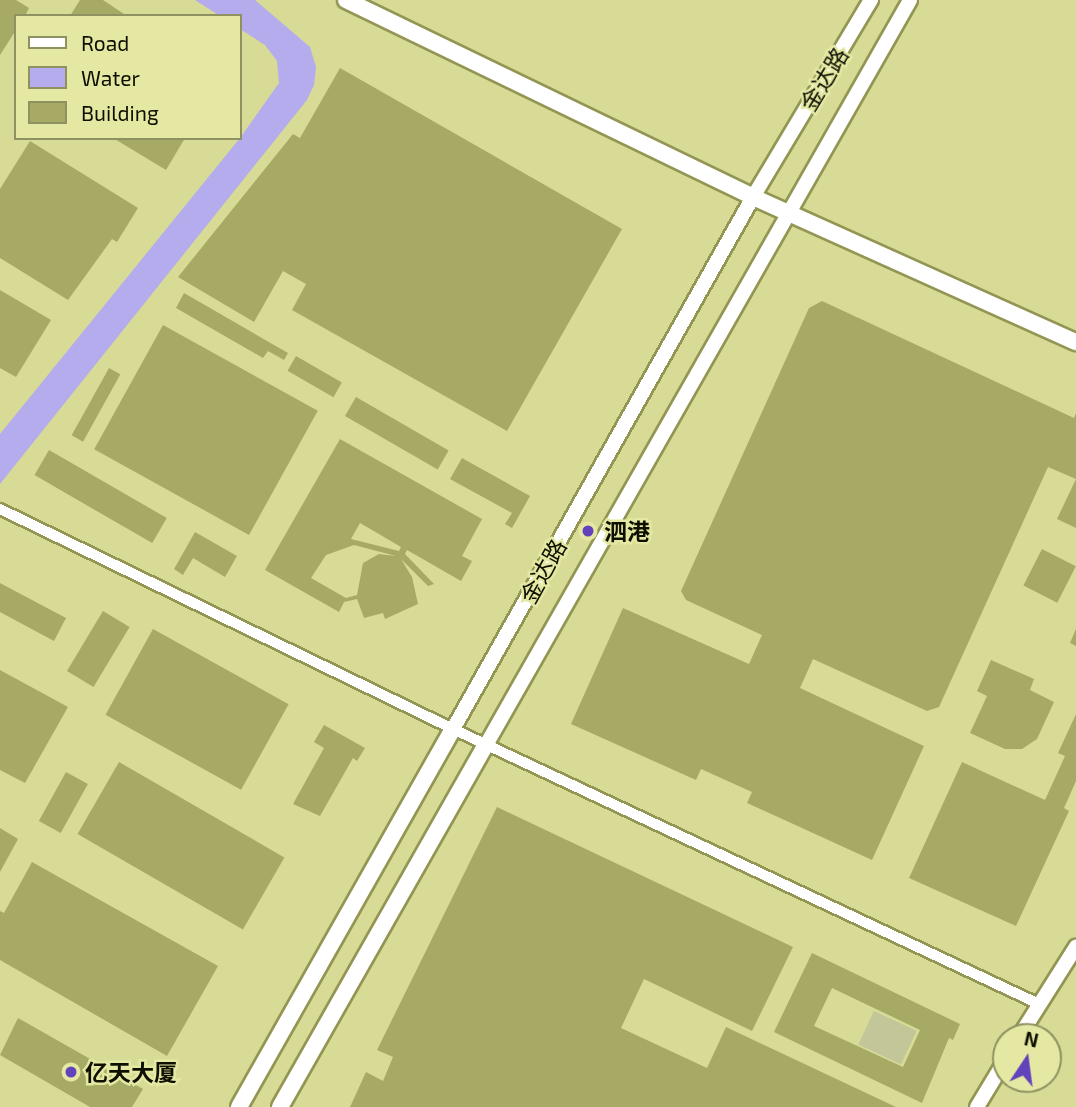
<!DOCTYPE html>
<meta charset="utf-8">
<style>
body{margin:0}
#map{position:relative;width:1076px;height:1107px;overflow:hidden;background:#d7db95;font-family:"Exo 2","Noto Sans SC",sans-serif}
div>[style]{position:absolute}
.green>*{inset:0;background:#c3c698;transform-origin:0 0}
.water>*{inset:0;background:#b4acec}
.building>*{inset:0;background:#a7aa64;transform-origin:0 0}
.roads{filter:drop-shadow(2px 0 #939553) drop-shadow(-2px 0 #939553) drop-shadow(0 2px #939553) drop-shadow(0 -2px #939553)}
.minor>*{height:10px;margin:-5px;padding:0 5px;transform-origin:5px;border-radius:5px;background:#fff}
.tertiary>*{height:14px;margin:-7px;padding:0 7px;transform-origin:7px;border-radius:7px;background:#fff}
.secondary>*{height:16px;margin:-8px;padding:0 8px;transform-origin:8px;border-radius:8px;background:#fff}
.dots>*{width:19px;height:19px;translate:-50% -50%;box-sizing:border-box;border:4px solid #e4e8a2;border-radius:50%}
span{translate:-50% -50%;white-space:nowrap;text-align:center;line-height:1.15;-webkit-text-stroke:5px #e4e8a2;paint-order:stroke}
.street-label{font-size:23px;color:#0f0f00}
.poi-label{font-size:23px;color:#0f0f00;font-weight:700}
.left{translate:0 -50%;text-align:left}
.legend{position:absolute;left:14px;top:14px;width:228px;height:126px;box-sizing:border-box;background:#e4e8a2;border:2px solid #8f9161;margin:0;padding:9px 12px;list-style:none;font-size:21px;color:#0f0f00}
.legend li{display:flex;align-items:center;gap:14px;height:35px}
.legend b{width:35px;border:2px solid #8f9161}
.north{position:absolute;left:992px;top:1023px;width:70px;height:70px;box-sizing:border-box;background:#e4e8a2;border:2px solid #8f9161;border-radius:50%;rotate:13deg;font-size:19px;font-weight:700;line-height:28px;text-align:center;color:#0f0f00}
.north::after{content:'';display:block;margin:auto;width:24px;height:32px;background:#6343bb;clip-path:polygon(50% 0,100% 100%,50% 72%,0 100%)}
</style>
<div id="map">
<div class="green">
<i style="left:874px;top:1011px;width:47px;height:37px;rotate:25deg"></i>
</div>
<div class="water">
<i style="clip-path:polygon(195px 0,255px 0,310px 47px,316px 67px,314px 85px,307px 100px,0 484px,0 434px,240px 138px,279px 83px,277px 61px,265px 45px,240px 29px,240px 16px,220px 16px)"></i>
</div>
<div class="building">
<i style="clip-path:polygon(0 0,16px 0,29px 8px,25px 16px,16px 16px,16px 30px,0 55px)"></i>
<i style="clip-path:polygon(80px 0,103px 0,127px 16px,70px 16px)"></i>
<i style="clip-path:polygon(340px 68px,622px 229px,507px 431px,292px 310px,306px 284px,283px 271px,254px 322px,178px 277px,293px 134px,300px 138px)"></i>
<i style="clip-path:polygon(113px 138px,185px 138px,166px 170px)"></i>
<i style="clip-path:polygon(30px 141px,138px 208px,117px 242px,112px 239px,68px 300px,0 258px,0 189px)"></i>
<i style="clip-path:polygon(0 290px,51px 320px,16px 377px,0 368px)"></i>
<i style="clip-path:polygon(184px 293px,288px 353px,284px 360px,268px 351px,263px 358px,176px 308px)"></i>
<i style="clip-path:polygon(822px 301px,1074px 418px,1076px 413px,1076px 528px,1057px 519px,1076px 479px,1048px 467px,939px 707px,927px 711px,813px 659px,800px 688px,924px 746px,872px 860px,747px 803px,752px 792px,701px 769px,696px 780px,571px 724px,623px 608px,749px 664px,762px 635px,686px 600px,681px 591px,809px 308px)"></i>
<i style="left:163px;top:325px;width:177px;height:142px;rotate:29deg"></i>
<i style="left:296px;top:356px;width:53px;height:17px;rotate:30deg"></i>
<i style="left:109px;top:368px;width:13px;height:77px;rotate:29deg"></i>
<i style="left:356px;top:397px;width:107px;height:22px;rotate:30deg"></i>
<i style="clip-path:polygon(evenodd,340px 439px,482px 519px,462px 556px,472px 561px,461px 581px,407px 550px,405px 554px,434px 584px,428px 586px,401px 559px,412px 577px,418px 604px,385px 619px,383px 613px,364px 618px,357px 599px,344px 602px,339px 612px,265px 570px,340px 439px,360px 523px,401px 547px,399px 551px,351px 539px,360px 523px,340px 439px,354px 545px,396px 556px,379px 554px,363px 563px,357px 595px,346px 598px,311px 578px,326px 555px,354px 545px)"></i>
<i style="left:49px;top:450px;width:136px;height:29px;rotate:30deg"></i>
<i style="clip-path:polygon(462px 458px,530px 496px,512px 528px,505px 524px,512px 513px,450px 479px)"></i>
<i style="clip-path:polygon(195px 532px,237px 556px,225px 577px,193px 558px,183px 575px,174px 569px)"></i>
<i style="left:1042px;top:549px;width:38px;height:41px;rotate:27deg"></i>
<i style="clip-path:polygon(0 583px,66px 618px,54px 641px,0 612px)"></i>
<i style="left:103px;top:611px;width:31px;height:70px;rotate:31deg"></i>
<i style="left:153px;top:629px;width:155px;height:98px;rotate:29deg"></i>
<i style="clip-path:polygon(1076px 629px,1076px 646px,1070px 643px)"></i>
<i style="clip-path:polygon(991px 660px,1034px 679px,1030px 690px,1054px 702px,1037px 739px,1022px 749px,1005px 749px,970px 733px,987px 696px,977px 691px)"></i>
<i style="clip-path:polygon(0 670px,68px 707px,25px 783px,0 770px)"></i>
<i style="clip-path:polygon(1076px 714px,1076px 781px,1064px 808px,1069px 811px,1016px 926px,909px 878px,962px 762px,1045px 800px,1065px 756px,1058px 753px)"></i>
<i style="clip-path:polygon(324px 725px,365px 748px,357px 761px,353px 758px,320px 816px,293px 804px,324px 748px,314px 742px)"></i>
<i style="left:119px;top:762px;width:191px;height:83px;rotate:30deg"></i>
<i style="left:66px;top:772px;width:25px;height:56px;rotate:29deg"></i>
<i style="clip-path:polygon(497px 807px,793px 947px,752px 1031px,644px 979px,621px 1028px,707px 1068px,726px 1027px,896px 1107px,350px 1107px,366px 1072px,383px 1081px,393px 1057px,377px 1050px)"></i>
<i style="clip-path:polygon(0 828px,18px 839px,0 872px)"></i>
<i style="clip-path:polygon(32px 862px,218px 966px,167px 1056px,0 960px,0 911px,4px 913px)"></i>
<i style="clip-path:polygon(evenodd,812px 953px,960px 1024px,953px 1040px,949px 1038px,922px 1103px,774px 1032px,812px 953px,832px 988px,920px 1030px,903px 1067px,814px 1026px,832px 988px)"></i>
<i style="clip-path:polygon(18px 1018px,143px 1089px,132px 1107px,90px 1107px,0 1055px)"></i>
</div>
<div class="roads">
<div class="minor">
<i style="left:0;top:509px;width:504px;rotate:25.9deg"></i>
<i style="left:453px;top:729px;width:647px;rotate:25.14deg"></i>
</div>
<div class="tertiary">
<i style="left:453px;top:729px;width:611px;rotate:-60.58deg"></i>
<i style="left:753px;top:197px;width:230px;rotate:-59.1deg"></i>
<i style="left:486px;top:745px;width:857px;rotate:-60.35deg"></i>
<i style="left:1019px;top:1037px;width:107px;rotate:-57.7deg"></i>
<i style="left:977px;top:1107px;width:56px;rotate:-58.9deg"></i>
</div>
<div class="secondary">
<i style="left:346px;top:0;width:452px;rotate:25.8deg"></i>
<i style="left:753px;top:197px;width:354px;rotate:24.2deg"></i>
<i style="left:239px;top:1107px;width:434px;rotate:-60.5deg"></i>
<i style="left:280px;top:1107px;width:417px;rotate:-60.4deg"></i>
</div>
</div>
<div class="dots">
<i style="left:588px;top:531px;background:#6343bb"></i>
<i style="left:71px;top:1072px;background:#6343bb"></i>
</div>
<div class="street-label">
<span style="left:824px;top:79px;rotate:-59deg">金达路</span>
<span style="left:543px;top:571px;rotate:-61deg">金达路</span>
</div>
<div class="poi-label">
<span class="left" style="left:604px;top:531px">泗港</span>
<span class="left" style="left:85px;top:1072px">亿天大厦</span>
</div>
<ul class="legend">
<li><b style="height:9px;background:#fff"></b>Road</li>
<li><b style="height:19px;background:#b4acec"></b>Water</li>
<li><b style="height:19px;background:#a7aa64"></b>Building</li>
</ul>
<div class="north">N</div>
</div>
